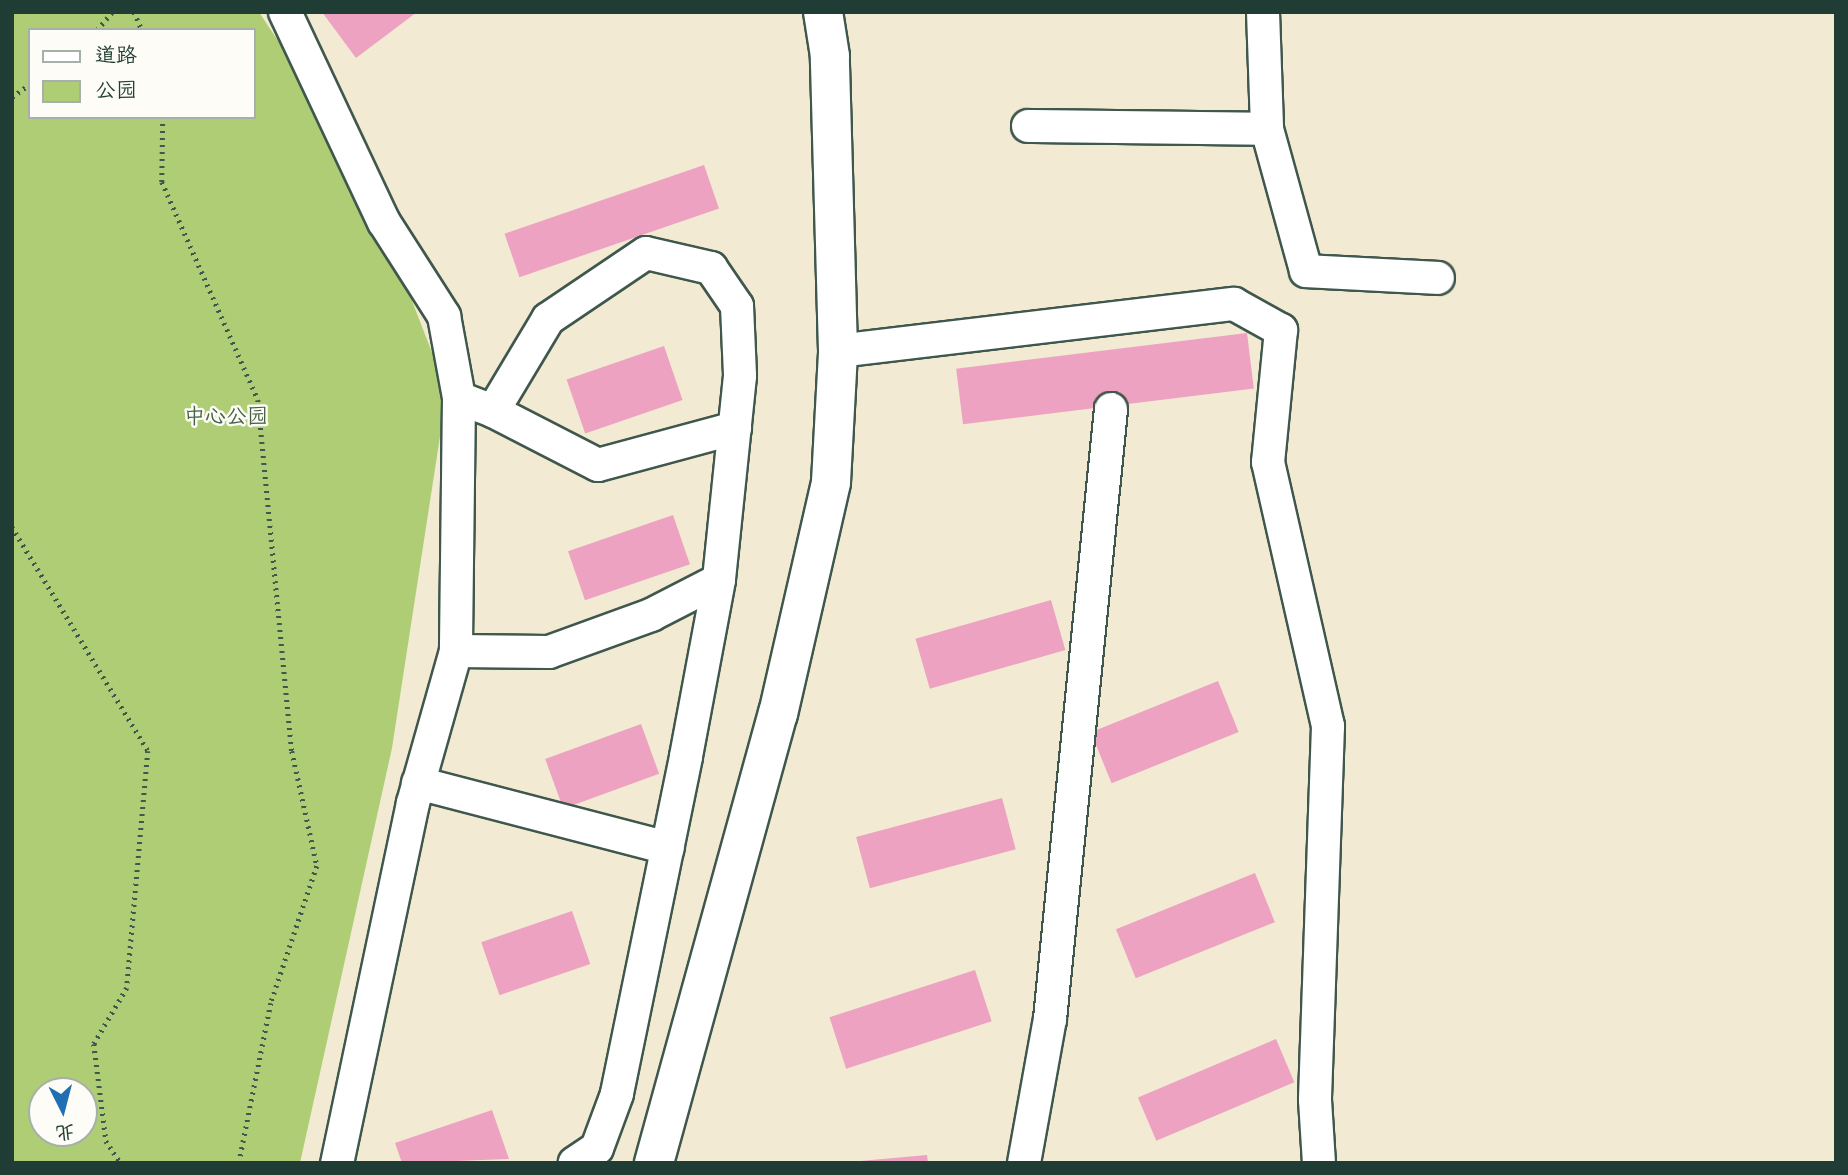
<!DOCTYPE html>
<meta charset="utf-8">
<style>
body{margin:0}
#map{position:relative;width:1848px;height:1175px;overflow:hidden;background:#f2ead2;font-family:Kalam,"LXGW WenKai TC",sans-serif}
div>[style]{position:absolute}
.green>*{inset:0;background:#aecd75}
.building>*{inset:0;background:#eda2c1;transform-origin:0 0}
.path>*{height:4.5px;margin-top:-2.25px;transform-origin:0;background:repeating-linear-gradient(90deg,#3f574c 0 2px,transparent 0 7px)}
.roads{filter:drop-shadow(2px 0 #3f574c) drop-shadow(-2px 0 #3f574c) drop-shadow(0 2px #3f574c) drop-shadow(0 -2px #3f574c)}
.street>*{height:32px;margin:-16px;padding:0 16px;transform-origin:16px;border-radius:16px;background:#fff}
.secondary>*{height:38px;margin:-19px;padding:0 19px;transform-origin:19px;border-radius:19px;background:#fff}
span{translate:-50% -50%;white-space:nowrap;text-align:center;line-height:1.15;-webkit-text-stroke:5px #fdfcf7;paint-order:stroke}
.park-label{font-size:21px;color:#436144}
.frame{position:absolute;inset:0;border:14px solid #1f3d34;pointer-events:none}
.legend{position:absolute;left:28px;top:28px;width:228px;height:91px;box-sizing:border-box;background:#fdfcf7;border:2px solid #a4b0a9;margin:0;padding:9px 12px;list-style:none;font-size:21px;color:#1f3d34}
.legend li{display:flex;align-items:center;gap:14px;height:35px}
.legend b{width:35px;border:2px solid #a4b0a9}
.north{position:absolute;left:28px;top:1077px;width:70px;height:70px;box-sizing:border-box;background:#fdfcf7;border:2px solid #a4b0a9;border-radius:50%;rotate:174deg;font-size:19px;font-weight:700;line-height:28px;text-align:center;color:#1f3d34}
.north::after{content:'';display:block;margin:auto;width:24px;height:32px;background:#1f6fb2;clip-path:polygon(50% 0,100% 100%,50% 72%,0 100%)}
</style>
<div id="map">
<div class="green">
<i style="clip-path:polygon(evenodd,12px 12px,259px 12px,358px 162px,447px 391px,392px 748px,300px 1163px,12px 1163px,12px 12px,30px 30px,254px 30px,254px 117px,30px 117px,30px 30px,12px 12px,42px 1091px,84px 1091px,84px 1133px,42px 1133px,42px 1091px)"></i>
</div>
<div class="building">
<i style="clip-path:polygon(322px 12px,417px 12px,356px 58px)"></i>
<i style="left:704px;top:165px;width:46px;height:211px;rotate:71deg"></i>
<i style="left:1247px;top:333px;width:56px;height:293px;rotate:83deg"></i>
<i style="left:664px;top:346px;width:57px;height:103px;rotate:71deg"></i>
<i style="left:673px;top:515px;width:52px;height:111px;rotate:71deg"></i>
<i style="left:1051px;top:600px;width:52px;height:141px;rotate:74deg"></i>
<i style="left:1218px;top:681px;width:55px;height:137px;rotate:68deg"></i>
<i style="left:641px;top:724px;width:53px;height:102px;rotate:70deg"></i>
<i style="left:1002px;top:798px;width:53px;height:151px;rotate:75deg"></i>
<i style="left:1255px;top:873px;width:53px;height:150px;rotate:68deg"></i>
<i style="left:572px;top:911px;width:56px;height:96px;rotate:71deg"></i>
<i style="left:975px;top:970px;width:54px;height:153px;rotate:72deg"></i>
<i style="left:1276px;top:1039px;width:47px;height:150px;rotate:67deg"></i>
<i style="clip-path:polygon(492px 1110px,509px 1159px,402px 1163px,395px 1143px)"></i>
<i style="clip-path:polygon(927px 1155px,928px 1163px,860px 1163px,860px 1161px)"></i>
</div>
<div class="path">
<i style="left:134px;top:12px;width:20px;rotate:66deg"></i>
<i style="left:97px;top:30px;width:23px;rotate:-50deg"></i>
<i style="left:12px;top:97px;width:22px;rotate:-36deg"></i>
<i style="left:163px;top:117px;width:65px;rotate:90.9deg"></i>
<i style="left:162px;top:182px;width:238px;rotate:66.2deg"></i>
<i style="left:258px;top:400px;width:353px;rotate:84.5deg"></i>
<i style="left:292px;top:751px;width:118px;rotate:77.7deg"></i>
<i style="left:317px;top:866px;width:145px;rotate:108.6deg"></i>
<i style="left:271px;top:1003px;width:163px;rotate:101.3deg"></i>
<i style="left:12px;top:527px;width:262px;rotate:58.7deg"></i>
<i style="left:148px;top:751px;width:238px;rotate:95.1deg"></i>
<i style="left:127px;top:988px;width:65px;rotate:120.5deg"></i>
<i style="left:94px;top:1044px;width:98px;rotate:82.9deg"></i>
<i style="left:106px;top:1141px;width:27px;rotate:56deg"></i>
</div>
<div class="roads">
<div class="street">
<i style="left:285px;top:12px;width:232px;rotate:64.8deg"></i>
<i style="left:384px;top:222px;width:112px;rotate:57.4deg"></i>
<i style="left:444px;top:316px;width:83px;rotate:79.6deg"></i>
<i style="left:459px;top:398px;width:253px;rotate:90.7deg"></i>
<i style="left:456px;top:651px;width:158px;rotate:105.8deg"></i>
<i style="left:413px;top:803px;width:368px;rotate:101.9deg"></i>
<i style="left:1263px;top:12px;width:117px;rotate:88deg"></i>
<i style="left:1267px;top:129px;width:147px;rotate:74.6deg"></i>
<i style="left:1306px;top:271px;width:132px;rotate:3deg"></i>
<i style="left:1028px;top:126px;width:239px;rotate:0.7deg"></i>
<i style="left:838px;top:351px;width:399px;rotate:-6.8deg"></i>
<i style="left:1234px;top:304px;width:54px;rotate:29deg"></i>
<i style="left:1281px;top:330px;width:133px;rotate:95.6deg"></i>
<i style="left:1268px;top:462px;width:271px;rotate:77.2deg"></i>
<i style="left:1328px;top:726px;width:374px;rotate:92deg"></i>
<i style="left:1315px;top:1100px;width:63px;rotate:86.4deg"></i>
<i style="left:459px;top:398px;width:36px;rotate:21deg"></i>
<i style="left:493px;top:411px;width:107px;rotate:-59.1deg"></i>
<i style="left:548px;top:319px;width:118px;rotate:-34deg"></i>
<i style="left:646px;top:253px;width:67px;rotate:13deg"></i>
<i style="left:711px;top:268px;width:46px;rotate:55.6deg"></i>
<i style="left:737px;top:306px;width:70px;rotate:87.5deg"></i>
<i style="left:740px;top:376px;width:205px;rotate:95.9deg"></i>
<i style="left:719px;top:580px;width:180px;rotate:100.6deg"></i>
<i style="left:686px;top:757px;width:344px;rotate:101.6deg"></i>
<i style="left:617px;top:1094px;width:58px;rotate:110.3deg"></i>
<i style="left:597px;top:1148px;width:27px;rotate:146deg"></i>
<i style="left:493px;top:411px;width:118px;rotate:27.2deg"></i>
<i style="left:598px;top:465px;width:142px;rotate:-15.1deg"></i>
<i style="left:456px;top:651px;width:93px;rotate:0.6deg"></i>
<i style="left:549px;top:652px;width:109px;rotate:-19.9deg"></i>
<i style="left:651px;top:615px;width:76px;rotate:-27.2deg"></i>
<i style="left:418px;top:783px;width:258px;rotate:14.6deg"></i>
<i style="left:1024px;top:1163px;width:146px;rotate:-79.8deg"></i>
<i style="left:1050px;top:1019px;width:613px;rotate:-84.29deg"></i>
</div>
<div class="secondary">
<i style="left:654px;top:1163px;width:466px;rotate:-74.6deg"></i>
<i style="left:778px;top:714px;width:238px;rotate:-77.1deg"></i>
<i style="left:831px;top:482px;width:131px;rotate:-86.9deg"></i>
<i style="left:838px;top:351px;width:295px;rotate:-91.6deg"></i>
<i style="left:830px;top:56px;width:45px;rotate:-99deg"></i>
</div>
</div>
<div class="park-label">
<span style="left:226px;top:418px">中心公园</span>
</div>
<div class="frame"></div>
<ul class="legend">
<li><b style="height:9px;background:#fff"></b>道路</li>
<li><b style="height:19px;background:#aecd75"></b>公园</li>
</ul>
<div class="north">北</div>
</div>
